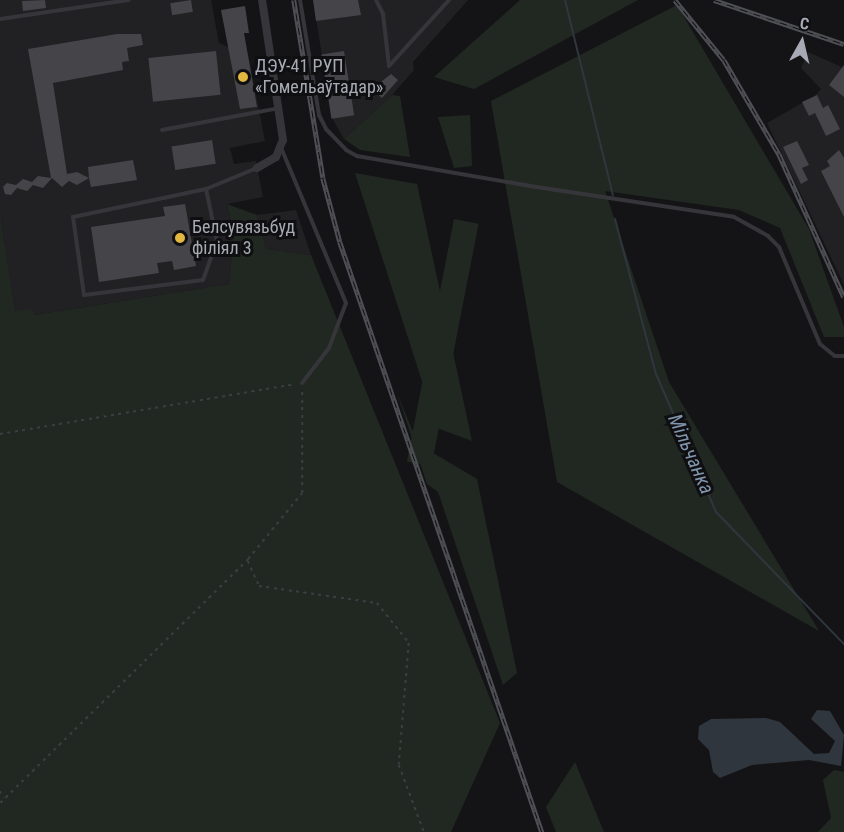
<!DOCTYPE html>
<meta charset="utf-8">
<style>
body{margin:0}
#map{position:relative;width:844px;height:832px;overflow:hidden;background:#141416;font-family:"Roboto Condensed",sans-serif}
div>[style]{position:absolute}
.built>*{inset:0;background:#212023}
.green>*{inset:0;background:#212822;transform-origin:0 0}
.water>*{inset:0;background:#2f363d}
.stream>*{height:2px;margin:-1px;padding:0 1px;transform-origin:1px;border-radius:1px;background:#2f363d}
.building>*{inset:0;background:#444449;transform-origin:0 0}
.path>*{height:1.5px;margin-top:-0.75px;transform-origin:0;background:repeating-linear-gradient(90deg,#3c3d41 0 3px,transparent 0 7.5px)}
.service>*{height:4px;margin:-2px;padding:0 2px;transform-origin:2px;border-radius:2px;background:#36363a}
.minor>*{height:8px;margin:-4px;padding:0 4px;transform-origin:4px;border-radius:4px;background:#36363a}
.rail>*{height:4.5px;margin-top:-2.25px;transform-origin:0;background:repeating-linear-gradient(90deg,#0f0f11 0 7px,#4f5055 0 14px);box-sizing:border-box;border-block:2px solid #4f5055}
.dots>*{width:16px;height:16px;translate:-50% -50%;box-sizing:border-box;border:3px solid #0f0f11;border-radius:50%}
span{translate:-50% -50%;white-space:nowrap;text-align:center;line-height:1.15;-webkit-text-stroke:6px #0f0f11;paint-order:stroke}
.poi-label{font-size:18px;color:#a7aab5}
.left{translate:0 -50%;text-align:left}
.water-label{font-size:20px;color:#8195ad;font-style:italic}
.north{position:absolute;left:772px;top:12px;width:60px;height:60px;-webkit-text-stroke:4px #0f0f11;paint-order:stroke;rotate:8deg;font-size:16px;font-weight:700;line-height:24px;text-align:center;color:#a7aab5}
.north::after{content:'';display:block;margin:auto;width:21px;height:27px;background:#a7aab5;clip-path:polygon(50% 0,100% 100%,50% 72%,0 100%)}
</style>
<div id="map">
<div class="built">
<i style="clip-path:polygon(0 0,211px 0,219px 43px,228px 47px,246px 44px,265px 141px,230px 148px,234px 164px,256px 161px,263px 197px,227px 204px,234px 233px,229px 284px,34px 315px,15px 312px,0 213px)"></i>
<i style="clip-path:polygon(313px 0,468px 0,413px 62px,414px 70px,392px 95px,344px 139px,332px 118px)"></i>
<i style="clip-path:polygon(808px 52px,844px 68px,844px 285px,767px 123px,816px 95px,821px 89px,801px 68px)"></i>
<i style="clip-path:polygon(296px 210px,311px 255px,266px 249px,257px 215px)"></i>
</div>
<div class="green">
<i style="clip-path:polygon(520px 0,638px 0,474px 89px,434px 77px)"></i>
<i style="clip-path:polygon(677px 5px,809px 229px,844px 327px,844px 337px,824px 337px,780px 228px,739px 210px,605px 191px,669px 382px,819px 631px,557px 482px,491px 101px)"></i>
<i style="clip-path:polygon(392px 95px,400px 96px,410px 157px,360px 150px,344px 139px)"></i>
<i style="clip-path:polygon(470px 115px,472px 166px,454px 168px,438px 117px)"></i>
<i style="clip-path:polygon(355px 173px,417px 184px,472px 441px,437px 428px)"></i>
<i style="clip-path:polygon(227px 204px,257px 215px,266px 249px,311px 255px,500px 723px,451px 832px,0 832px,0 213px,15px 311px,32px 309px,34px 315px,229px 284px,234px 233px)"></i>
<i style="left:454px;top:219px;width:25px;height:247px;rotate:11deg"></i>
<i style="clip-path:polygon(397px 393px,418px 444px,477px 479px,517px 673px,503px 685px,438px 492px,427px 484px)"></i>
<i style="clip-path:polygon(575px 762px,604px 832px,556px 832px,546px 807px)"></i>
<i style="clip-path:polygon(834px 770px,844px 772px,844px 832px,818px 832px,831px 818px,823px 780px)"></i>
</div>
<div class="water">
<i style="clip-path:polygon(817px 710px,830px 711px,844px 735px,841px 766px,809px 760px,752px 765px,720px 778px,713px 772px,709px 750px,698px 739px,699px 726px,711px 719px,766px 718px,780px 722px,814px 754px,829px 753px,835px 741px,811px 719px)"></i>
</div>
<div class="stream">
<i style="left:565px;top:0;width:201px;rotate:76.2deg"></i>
<i style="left:615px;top:219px;width:160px;rotate:75.2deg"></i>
<i style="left:656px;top:374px;width:150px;rotate:66.5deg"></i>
<i style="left:716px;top:512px;width:184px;rotate:45.9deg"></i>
</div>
<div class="building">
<i style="clip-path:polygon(45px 0,46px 8px,23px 11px,22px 1px)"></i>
<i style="left:191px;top:0;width:12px;height:21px;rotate:81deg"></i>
<i style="clip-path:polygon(313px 0,358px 0,361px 15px,316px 21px)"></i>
<i style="clip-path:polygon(245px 6px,249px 33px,244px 33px,257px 107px,240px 109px,221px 10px)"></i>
<i style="clip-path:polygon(117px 34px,141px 34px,143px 45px,127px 48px,129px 61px,122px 62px,123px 70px,53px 83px,67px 174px,77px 172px,89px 178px,88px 167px,133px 160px,137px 180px,91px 187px,89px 178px,77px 185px,69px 181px,62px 187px,52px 178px,43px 188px,33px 185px,27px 191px,17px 188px,11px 195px,5px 194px,3px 187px,7px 183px,16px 185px,23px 179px,32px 182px,38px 176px,51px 178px,28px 49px)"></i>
<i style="left:216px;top:51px;width:44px;height:68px;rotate:84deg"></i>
<i style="left:344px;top:51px;width:65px;height:23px;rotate:81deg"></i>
<i style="clip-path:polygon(844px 65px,844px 97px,829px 85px)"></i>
<i style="clip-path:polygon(391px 74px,398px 80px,382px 98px,372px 89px)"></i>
<i style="clip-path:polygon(817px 95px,823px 108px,828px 105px,840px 129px,826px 136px,815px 113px,809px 116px,802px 102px)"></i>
<i style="left:212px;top:140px;width:24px;height:41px;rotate:81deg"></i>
<i style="clip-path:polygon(797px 141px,809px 165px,802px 168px,808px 180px,801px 184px,783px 147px)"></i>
<i style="clip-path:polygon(839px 150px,844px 158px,844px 217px,821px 171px,830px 166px,827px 161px)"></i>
<i style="clip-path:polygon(185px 204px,196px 266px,174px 270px,172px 261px,157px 263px,159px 273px,99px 282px,91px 227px,165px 216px,163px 207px)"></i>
</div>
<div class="path">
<i style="left:0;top:434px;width:299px;rotate:-9.6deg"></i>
<i style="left:248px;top:561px;width:27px;rotate:66deg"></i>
<i style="left:259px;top:586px;width:119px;rotate:8.2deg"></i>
<i style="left:377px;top:603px;width:51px;rotate:51.3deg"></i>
<i style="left:409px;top:643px;width:122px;rotate:94.7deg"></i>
<i style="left:399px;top:765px;width:72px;rotate:69.5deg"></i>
<i style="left:0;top:791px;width:8px;rotate:67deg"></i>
<i style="left:0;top:803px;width:348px;rotate:-44.5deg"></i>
<i style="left:248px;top:559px;width:85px;rotate:-50.7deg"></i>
<i style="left:302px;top:493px;width:103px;rotate:-90deg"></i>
</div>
<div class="service">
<i style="left:300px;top:0;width:117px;rotate:80.6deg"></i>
<i style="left:319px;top:115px;width:16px;rotate:63deg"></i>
<i style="left:326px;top:129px;width:29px;rotate:46deg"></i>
<i style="left:346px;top:150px;width:13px;rotate:29deg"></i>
<i style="left:357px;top:156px;width:176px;rotate:9.8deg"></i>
<i style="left:530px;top:186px;width:206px;rotate:8.6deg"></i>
<i style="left:734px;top:217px;width:39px;rotate:29deg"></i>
<i style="left:768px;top:236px;width:16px;rotate:45deg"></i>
<i style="left:779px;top:247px;width:105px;rotate:67.1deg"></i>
<i style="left:820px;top:344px;width:19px;rotate:39deg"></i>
<i style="left:835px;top:356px;width:9px"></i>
<i style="left:376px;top:0;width:16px;rotate:63deg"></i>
<i style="left:383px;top:14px;width:52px;rotate:83.4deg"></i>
<i style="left:389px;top:66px;width:89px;rotate:-47.7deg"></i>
<i style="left:0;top:19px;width:130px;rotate:-8.4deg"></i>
<i style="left:162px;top:130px;width:119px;rotate:-10.6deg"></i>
<i style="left:282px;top:150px;width:166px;rotate:67.3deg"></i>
<i style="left:346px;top:303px;width:48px;rotate:110.7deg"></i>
<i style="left:329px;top:348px;width:44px;rotate:127.6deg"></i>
<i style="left:206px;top:189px;width:53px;rotate:78.1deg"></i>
<i style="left:217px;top:241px;width:41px;rotate:109.7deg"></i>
<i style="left:203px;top:280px;width:120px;rotate:172.8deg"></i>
<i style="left:84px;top:295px;width:79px;rotate:-98deg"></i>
<i style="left:73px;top:217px;width:136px;rotate:-11.9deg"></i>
<i style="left:206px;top:189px;width:55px;rotate:-22.4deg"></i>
</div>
<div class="minor">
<i style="left:257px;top:168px;width:22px;rotate:-30deg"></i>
<i style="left:276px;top:157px;width:18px;rotate:-68deg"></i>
<i style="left:283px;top:140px;width:142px;rotate:-98.5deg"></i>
</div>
<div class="rail">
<i style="left:294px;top:0;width:180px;rotate:80.7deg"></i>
<i style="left:323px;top:178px;width:66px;rotate:75.1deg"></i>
<i style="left:340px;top:242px;width:624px;rotate:71.1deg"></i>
<i style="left:675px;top:0;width:77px;rotate:50.8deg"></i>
<i style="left:724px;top:60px;width:109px;rotate:59.7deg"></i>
<i style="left:779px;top:154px;width:157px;rotate:65.6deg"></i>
<i style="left:714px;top:0;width:137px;rotate:18.7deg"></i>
</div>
<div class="dots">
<i style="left:243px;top:77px;background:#e2b841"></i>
<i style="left:180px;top:238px;background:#e2b841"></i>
</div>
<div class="poi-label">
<span class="left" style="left:255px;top:77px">ДЭУ-41 РУП<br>«Гомельаўтадар»</span>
<span class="left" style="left:192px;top:238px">Белсувязьбуд<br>філіял 3</span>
</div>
<div class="water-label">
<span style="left:691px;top:454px;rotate:66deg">Мільчанка</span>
</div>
<div class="north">С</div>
</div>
